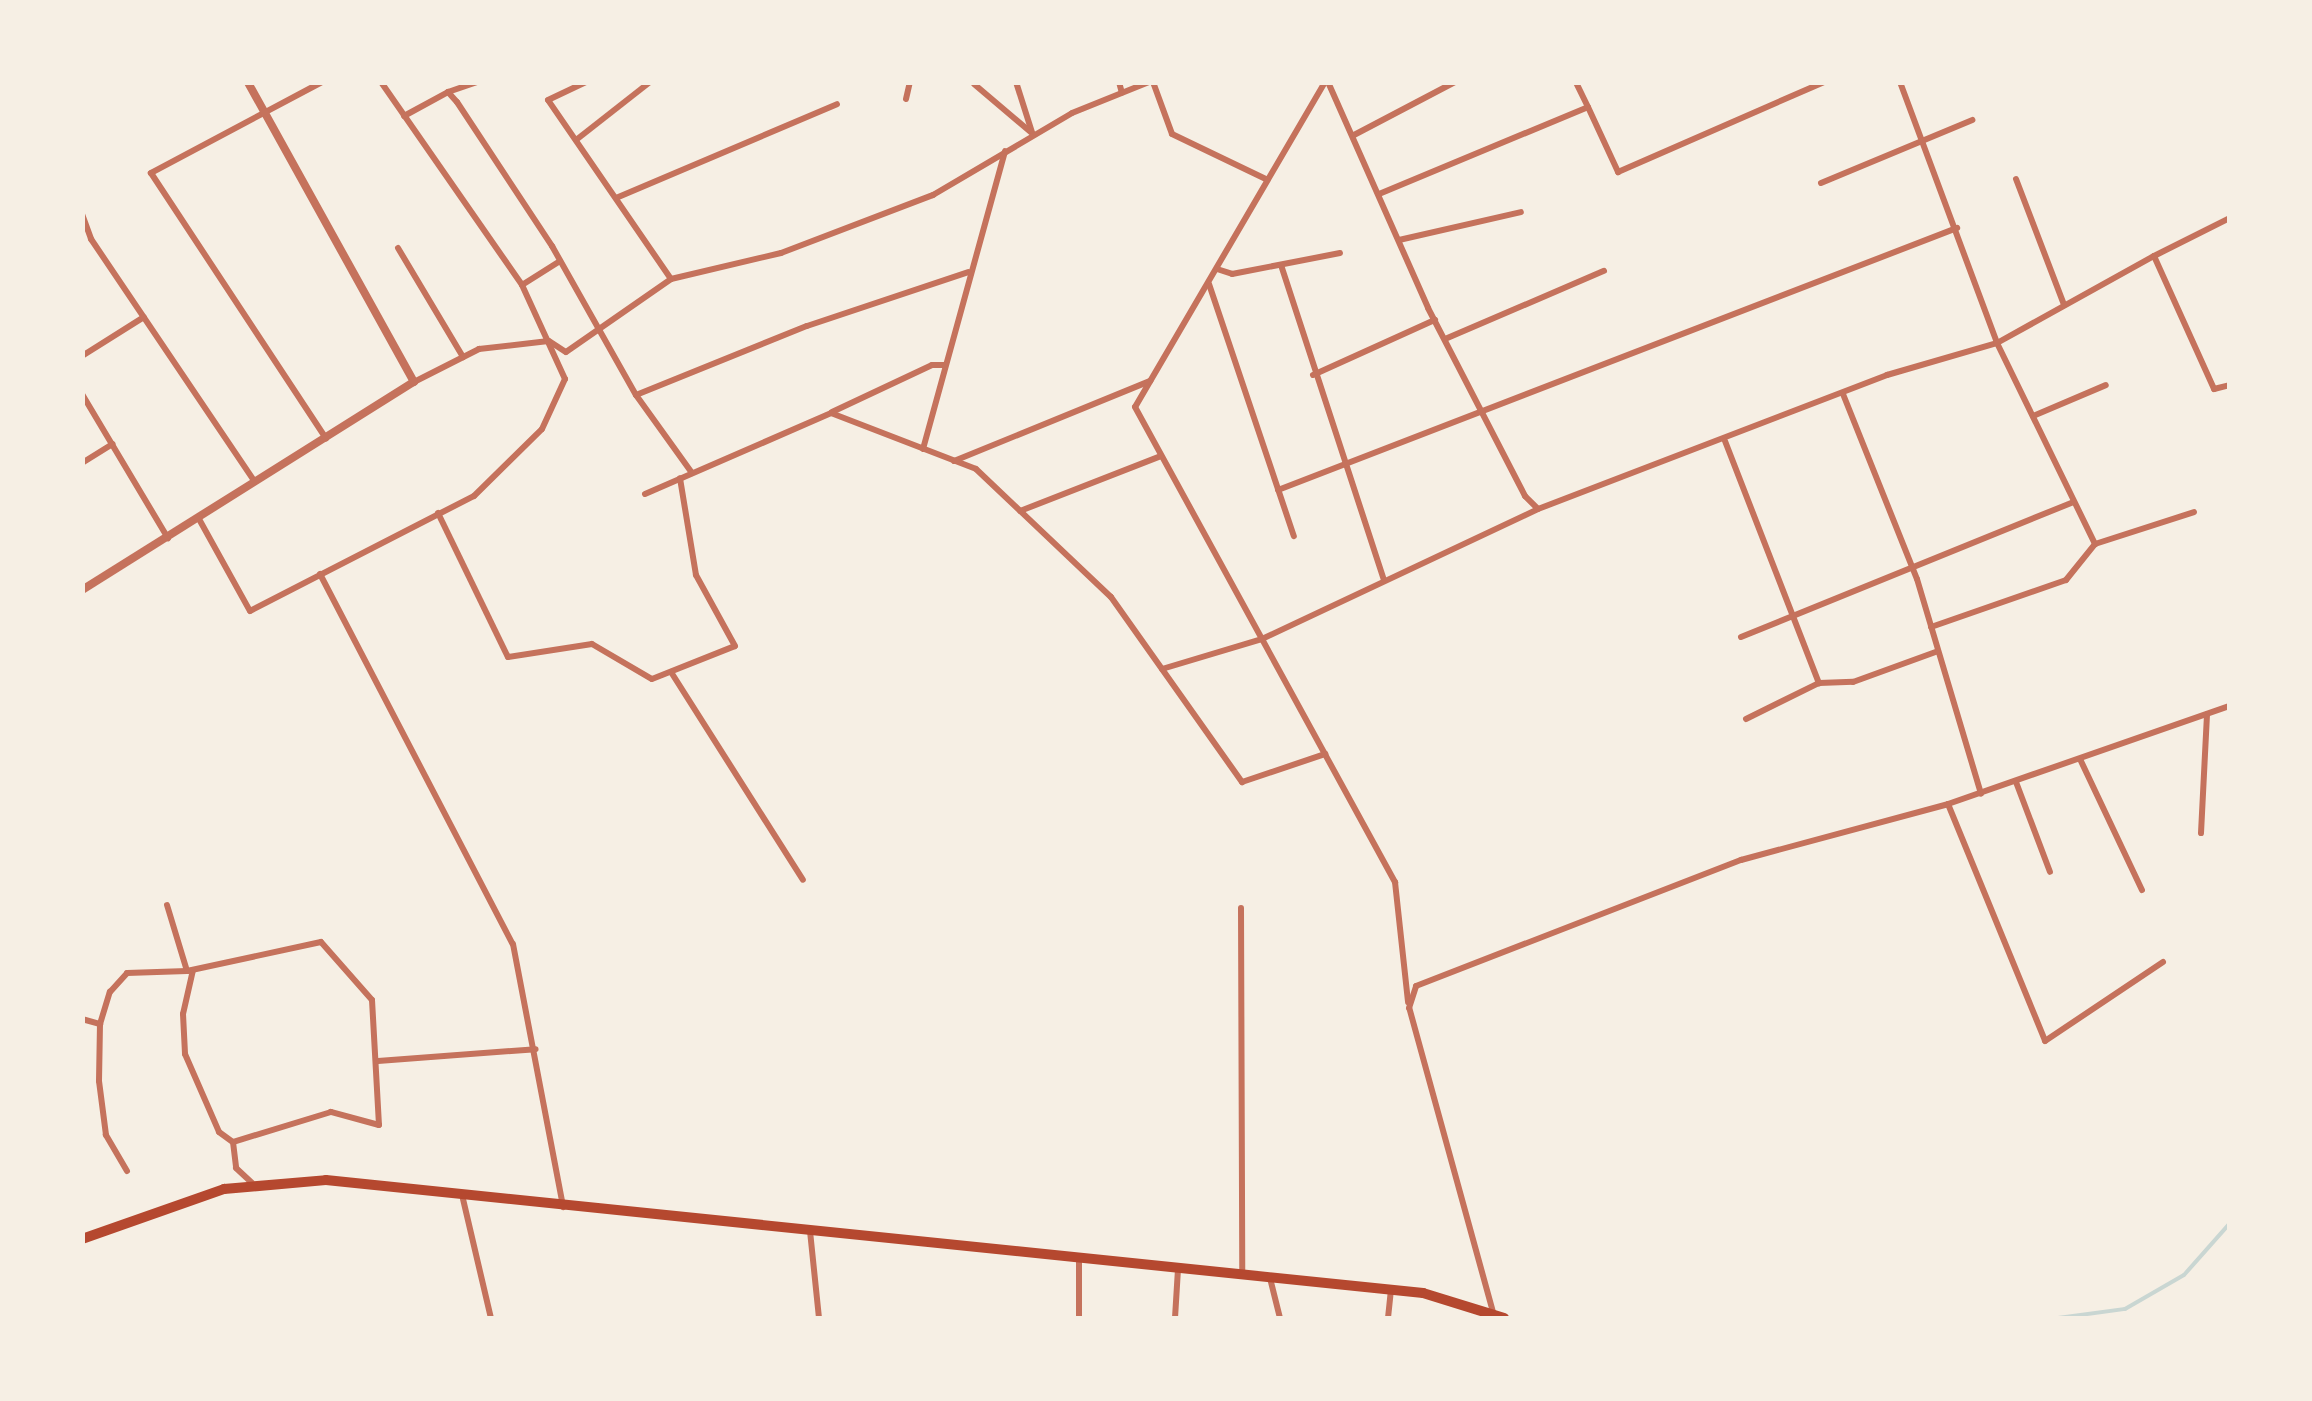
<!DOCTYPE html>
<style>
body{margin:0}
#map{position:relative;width:2312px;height:1401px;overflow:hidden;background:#f6efe4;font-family:Lato,sans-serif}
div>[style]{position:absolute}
.stream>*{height:4px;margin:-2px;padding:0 2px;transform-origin:2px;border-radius:2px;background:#c9d6d2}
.minor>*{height:6px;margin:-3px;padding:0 3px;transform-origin:3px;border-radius:3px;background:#c5725c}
.tertiary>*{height:8px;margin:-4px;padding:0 4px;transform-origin:4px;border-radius:4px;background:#c5725c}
.trunk>*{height:10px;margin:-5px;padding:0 5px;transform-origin:5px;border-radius:5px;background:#b5482f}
span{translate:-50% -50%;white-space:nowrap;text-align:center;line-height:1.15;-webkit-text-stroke:8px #f6efe4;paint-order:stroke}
.frame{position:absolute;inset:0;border:85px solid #f6efe4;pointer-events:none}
</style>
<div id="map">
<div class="stream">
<i style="left:2058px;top:1318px;width:68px;rotate:-7.7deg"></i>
<i style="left:2125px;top:1309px;width:68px;rotate:-30deg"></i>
<i style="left:2184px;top:1275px;width:69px;rotate:-48.5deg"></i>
</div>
<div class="minor">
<i style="left:322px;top:82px;width:194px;rotate:152deg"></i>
<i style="left:151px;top:173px;width:318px;rotate:56.6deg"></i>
<i style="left:381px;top:82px;width:247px;rotate:55.2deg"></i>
<i style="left:522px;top:285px;width:45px;rotate:-32.3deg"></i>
<i style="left:1016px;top:82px;width:52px;rotate:72.3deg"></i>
<i style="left:1119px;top:82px;width:11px;rotate:75deg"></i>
<i style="left:1153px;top:82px;width:55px;rotate:69.9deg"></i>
<i style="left:1172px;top:134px;width:104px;rotate:25.6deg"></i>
<i style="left:1325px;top:82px;width:376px;rotate:120.3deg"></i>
<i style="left:1135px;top:407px;width:542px;rotate:61.31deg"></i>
<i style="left:1395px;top:882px;width:121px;rotate:83.8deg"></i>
<i style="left:1328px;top:82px;width:247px;rotate:66.1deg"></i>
<i style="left:1428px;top:308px;width:212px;rotate:62.7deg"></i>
<i style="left:1525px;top:496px;width:18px;rotate:45deg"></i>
<i style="left:1538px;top:509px;width:374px;rotate:-21deg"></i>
<i style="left:1887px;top:375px;width:115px;rotate:-16.2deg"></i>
<i style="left:1997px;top:343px;width:224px;rotate:64deg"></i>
<i style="left:1900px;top:82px;width:278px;rotate:69.6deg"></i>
<i style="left:1997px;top:343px;width:179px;rotate:-29deg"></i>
<i style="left:2154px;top:256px;width:146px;rotate:65.7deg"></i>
<i style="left:2214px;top:389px;width:16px;rotate:-14deg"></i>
<i style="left:974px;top:84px;width:77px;rotate:40.3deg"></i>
<i style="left:448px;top:92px;width:31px;rotate:-19deg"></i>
<i style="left:906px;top:99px;width:17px;rotate:-77deg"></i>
<i style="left:1588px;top:107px;width:72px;rotate:65.2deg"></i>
<i style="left:1618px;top:172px;width:225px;rotate:-23.6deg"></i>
<i style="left:404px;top:116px;width:50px;rotate:-28.6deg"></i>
<i style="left:448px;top:92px;width:13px;rotate:48deg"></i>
<i style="left:457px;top:102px;width:173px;rotate:56.6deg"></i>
<i style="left:552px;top:246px;width:171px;rotate:60.6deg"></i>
<i style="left:636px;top:395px;width:96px;rotate:54.3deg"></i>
<i style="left:1354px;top:135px;width:114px;rotate:-27.7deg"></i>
<i style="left:576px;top:140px;width:94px;rotate:-38.1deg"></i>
<i style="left:2016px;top:179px;width:135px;rotate:69.1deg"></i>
<i style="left:1821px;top:183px;width:164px;rotate:-22.6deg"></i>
<i style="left:1379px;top:194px;width:226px;rotate:-22.6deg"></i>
<i style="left:1588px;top:107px;width:28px;rotate:-116deg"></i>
<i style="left:616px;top:198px;width:240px;rotate:-23deg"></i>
<i style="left:82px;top:214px;width:27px;rotate:70deg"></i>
<i style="left:91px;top:239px;width:293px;rotate:56deg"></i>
<i style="left:1399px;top:240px;width:125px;rotate:-12.9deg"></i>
<i style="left:398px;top:248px;width:127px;rotate:59.2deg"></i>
<i style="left:2154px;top:256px;width:85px;rotate:-26.6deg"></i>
<i style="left:1281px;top:265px;width:332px;rotate:71.9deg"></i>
<i style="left:1217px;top:269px;width:16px;rotate:18deg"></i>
<i style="left:1232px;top:274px;width:110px;rotate:-11deg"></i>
<i style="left:671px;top:279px;width:113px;rotate:-13.3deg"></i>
<i style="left:781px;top:253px;width:163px;rotate:-20.9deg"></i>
<i style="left:933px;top:195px;width:161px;rotate:-30.5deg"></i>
<i style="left:1072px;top:113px;width:83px;rotate:-21.9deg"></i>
<i style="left:1209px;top:284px;width:266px;rotate:71.4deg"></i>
<i style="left:1445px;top:339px;width:173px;rotate:-23.2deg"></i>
<i style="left:82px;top:356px;width:73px;rotate:-32.2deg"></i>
<i style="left:1313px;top:375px;width:134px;rotate:-24.3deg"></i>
<i style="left:414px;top:382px;width:73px;rotate:-26.9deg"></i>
<i style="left:479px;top:349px;width:70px;rotate:-6.5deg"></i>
<i style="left:549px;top:341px;width:20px;rotate:33deg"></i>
<i style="left:566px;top:352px;width:128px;rotate:-34.8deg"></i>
<i style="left:671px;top:279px;width:217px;rotate:-124.5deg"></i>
<i style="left:548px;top:100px;width:42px;rotate:-25.3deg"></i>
<i style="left:82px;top:394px;width:168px;rotate:59.2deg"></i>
<i style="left:1843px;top:394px;width:199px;rotate:68.2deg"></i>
<i style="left:1917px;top:579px;width:224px;rotate:73.4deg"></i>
<i style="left:636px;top:395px;width:184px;rotate:-22deg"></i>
<i style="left:807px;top:326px;width:170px;rotate:-18.5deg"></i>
<i style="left:832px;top:412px;width:110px;rotate:-25.2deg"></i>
<i style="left:932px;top:365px;width:13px"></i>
<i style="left:2033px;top:416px;width:79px;rotate:-23deg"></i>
<i style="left:1725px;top:441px;width:260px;rotate:68.8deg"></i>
<i style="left:923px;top:449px;width:309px;rotate:-74.6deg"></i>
<i style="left:954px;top:461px;width:212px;rotate:-22.2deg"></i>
<i style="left:82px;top:463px;width:36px;rotate:-32deg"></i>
<i style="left:1278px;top:490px;width:728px;rotate:-21.1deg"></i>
<i style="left:645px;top:494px;width:203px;rotate:-23.5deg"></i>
<i style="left:831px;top:413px;width:155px;rotate:21.1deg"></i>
<i style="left:976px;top:469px;width:186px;rotate:43.5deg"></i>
<i style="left:1111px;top:597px;width:227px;rotate:54.7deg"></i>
<i style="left:1242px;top:782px;width:88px;rotate:-18.6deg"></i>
<i style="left:1020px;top:511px;width:151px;rotate:-21.3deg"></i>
<i style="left:438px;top:513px;width:160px;rotate:64.1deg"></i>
<i style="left:508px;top:657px;width:85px;rotate:-8.8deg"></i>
<i style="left:592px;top:644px;width:69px;rotate:30.3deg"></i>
<i style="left:652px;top:679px;width:89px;rotate:-21.7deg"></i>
<i style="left:735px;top:646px;width:81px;rotate:-118.8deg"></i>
<i style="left:696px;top:575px;width:98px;rotate:-99.4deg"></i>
<i style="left:199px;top:519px;width:105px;rotate:61deg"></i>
<i style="left:250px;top:611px;width:252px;rotate:-27.2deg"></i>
<i style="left:474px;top:496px;width:95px;rotate:-44.6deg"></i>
<i style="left:542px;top:429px;width:55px;rotate:-65.3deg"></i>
<i style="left:565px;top:379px;width:103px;rotate:-114.6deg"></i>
<i style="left:320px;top:574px;width:417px;rotate:62.5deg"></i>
<i style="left:513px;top:944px;width:268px;rotate:79.2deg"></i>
<i style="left:1931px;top:627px;width:143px;rotate:-19.2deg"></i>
<i style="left:2066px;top:580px;width:46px;rotate:-51.1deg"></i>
<i style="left:2095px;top:544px;width:104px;rotate:-17.9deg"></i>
<i style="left:1741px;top:637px;width:359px;rotate:-22.1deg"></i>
<i style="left:1162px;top:669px;width:104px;rotate:-16.7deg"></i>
<i style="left:1262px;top:639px;width:305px;rotate:-25.2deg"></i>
<i style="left:671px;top:672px;width:246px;rotate:57.6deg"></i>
<i style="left:1746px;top:719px;width:81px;rotate:-26.3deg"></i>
<i style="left:1819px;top:683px;width:34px;rotate:-2deg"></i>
<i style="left:1853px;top:682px;width:90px;rotate:-20deg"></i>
<i style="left:2080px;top:759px;width:145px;rotate:64.7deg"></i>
<i style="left:2016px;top:782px;width:96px;rotate:69.3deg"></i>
<i style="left:1948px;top:804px;width:256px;rotate:67.7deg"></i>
<i style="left:2045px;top:1041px;width:142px;rotate:-33.8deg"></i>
<i style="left:2201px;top:833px;width:119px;rotate:-87.1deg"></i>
<i style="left:167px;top:905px;width:69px;rotate:73.1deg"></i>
<i style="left:1241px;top:908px;width:366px;rotate:89.8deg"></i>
<i style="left:193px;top:970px;width:45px;rotate:102.8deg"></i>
<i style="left:183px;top:1014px;width:40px;rotate:87.1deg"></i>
<i style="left:185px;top:1054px;width:85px;rotate:66.4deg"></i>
<i style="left:219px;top:1132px;width:17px;rotate:36deg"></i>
<i style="left:233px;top:1142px;width:26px;rotate:83deg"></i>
<i style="left:236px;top:1168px;width:25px;rotate:43deg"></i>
<i style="left:82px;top:1019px;width:19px;rotate:16deg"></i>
<i style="left:378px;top:1061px;width:158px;rotate:-4.3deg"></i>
<i style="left:127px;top:1171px;width:42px;rotate:-120.3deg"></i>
<i style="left:106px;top:1135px;width:54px;rotate:-97.4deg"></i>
<i style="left:99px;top:1081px;width:57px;rotate:-89deg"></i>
<i style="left:100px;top:1024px;width:34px;rotate:-73deg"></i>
<i style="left:110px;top:992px;width:25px;rotate:-48deg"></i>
<i style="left:127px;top:973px;width:60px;rotate:-1.9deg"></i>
<i style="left:187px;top:971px;width:137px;rotate:-12.2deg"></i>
<i style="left:321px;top:942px;width:77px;rotate:48.7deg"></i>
<i style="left:372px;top:1000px;width:125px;rotate:86.8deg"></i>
<i style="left:379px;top:1125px;width:50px;rotate:-164.8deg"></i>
<i style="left:331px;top:1112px;width:102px;rotate:163deg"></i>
<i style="left:463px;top:1199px;width:122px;rotate:76.8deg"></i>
<i style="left:810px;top:1231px;width:87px;rotate:84.1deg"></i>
<i style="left:1270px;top:1278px;width:41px;rotate:76deg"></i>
<i style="left:1493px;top:1312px;width:315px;rotate:-105.4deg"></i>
<i style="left:1409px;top:1008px;width:23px;rotate:-72deg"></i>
<i style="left:1416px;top:986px;width:349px;rotate:-21.2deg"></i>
<i style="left:1741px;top:860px;width:214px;rotate:-15.1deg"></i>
<i style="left:1948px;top:804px;width:299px;rotate:-19.2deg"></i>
<i style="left:1079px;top:1318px;width:59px;rotate:-90deg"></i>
<i style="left:1175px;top:1318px;width:49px;rotate:-86.5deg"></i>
<i style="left:1388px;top:1318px;width:28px;rotate:-84deg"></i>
</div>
<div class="tertiary">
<i style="left:82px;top:590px;width:392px;rotate:-32.1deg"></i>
<i style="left:414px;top:382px;width:343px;rotate:-119deg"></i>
</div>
<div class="trunk">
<i style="left:82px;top:1239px;width:151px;rotate:-19.4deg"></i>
<i style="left:224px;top:1189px;width:102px;rotate:-5deg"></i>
<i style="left:326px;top:1180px;width:1103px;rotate:5.88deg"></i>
<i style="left:1423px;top:1293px;width:85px;rotate:17.2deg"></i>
</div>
<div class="frame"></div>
</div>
